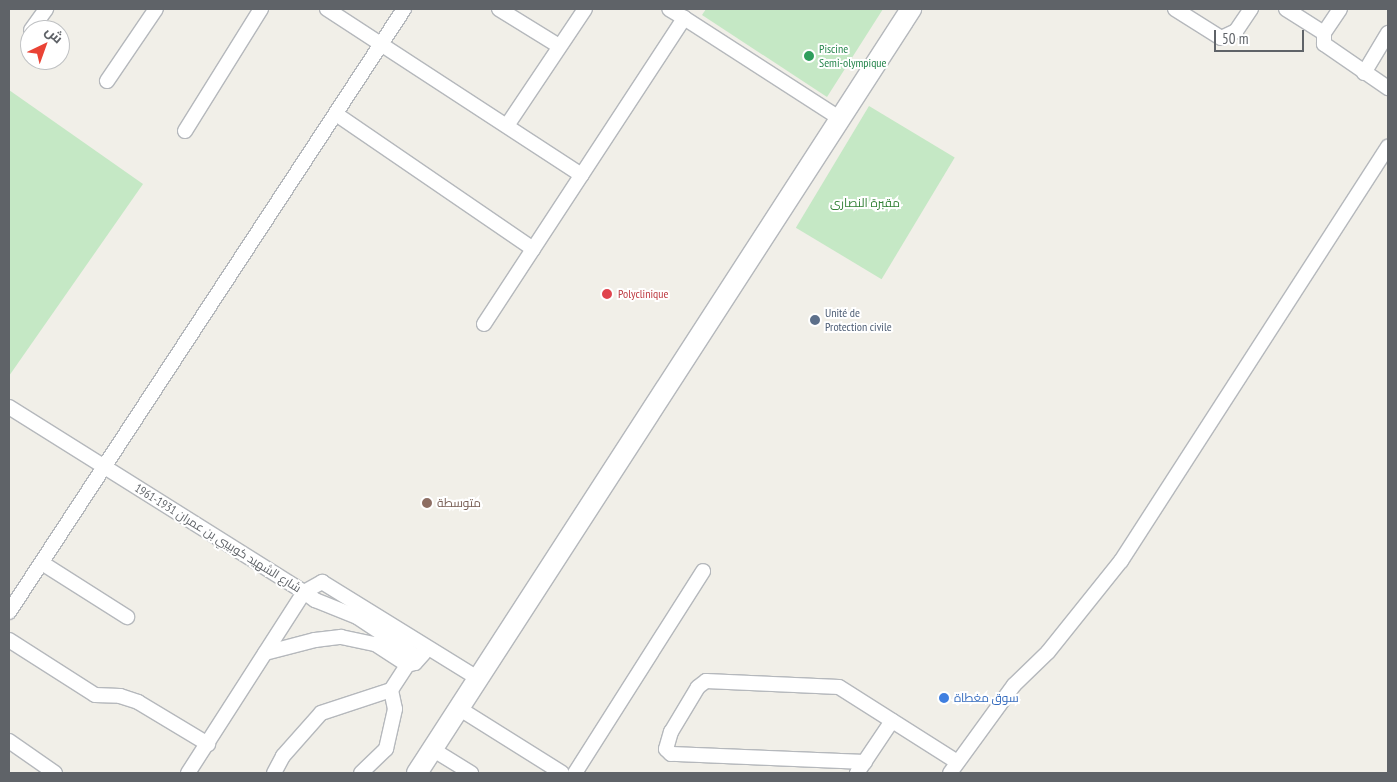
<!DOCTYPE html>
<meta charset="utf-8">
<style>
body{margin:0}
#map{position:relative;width:1397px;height:782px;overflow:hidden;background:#f1efe8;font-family:"PT Sans Narrow",Cairo,sans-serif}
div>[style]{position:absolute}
.green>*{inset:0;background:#c5e8c5;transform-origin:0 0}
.roads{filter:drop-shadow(1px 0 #b5b8bc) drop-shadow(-1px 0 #b5b8bc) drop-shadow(0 1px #b5b8bc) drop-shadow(0 -1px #b5b8bc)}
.street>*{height:14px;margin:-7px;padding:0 7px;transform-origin:7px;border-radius:7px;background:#fff}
.secondary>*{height:20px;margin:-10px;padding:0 10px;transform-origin:10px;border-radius:10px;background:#fff}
.dots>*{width:14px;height:14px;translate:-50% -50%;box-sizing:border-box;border:2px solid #fff;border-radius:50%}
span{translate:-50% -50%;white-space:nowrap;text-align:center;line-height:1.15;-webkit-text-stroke:4px #fff;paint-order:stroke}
.leisure-label{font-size:12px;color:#27864d}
.left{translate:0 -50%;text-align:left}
.park-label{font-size:12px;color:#348238}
.health-label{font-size:12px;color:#be3a42}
.service-label{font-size:12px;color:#4e5e75}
.education-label{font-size:12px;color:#785e54}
.street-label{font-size:12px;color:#5f6368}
.shop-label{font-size:12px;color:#366cbe}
.frame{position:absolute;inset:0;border:10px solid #5f6368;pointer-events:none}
.north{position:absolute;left:20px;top:20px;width:50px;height:50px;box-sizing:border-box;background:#fff;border:1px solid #bfc1c3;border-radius:50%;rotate:42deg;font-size:14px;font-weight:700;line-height:20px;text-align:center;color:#5f6368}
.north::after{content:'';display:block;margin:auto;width:18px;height:22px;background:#ea4335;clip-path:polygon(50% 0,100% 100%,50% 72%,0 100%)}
.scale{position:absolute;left:1214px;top:30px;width:90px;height:22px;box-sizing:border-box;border:2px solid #5f6368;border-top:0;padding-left:6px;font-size:15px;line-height:18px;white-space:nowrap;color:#5f6368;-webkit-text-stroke:4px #fff;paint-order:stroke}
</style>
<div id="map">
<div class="green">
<i style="clip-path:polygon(706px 9px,883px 9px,827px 97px,702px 15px)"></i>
<i style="clip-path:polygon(9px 90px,143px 184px,9px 376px)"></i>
<i style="left:869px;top:106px;width:100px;height:142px;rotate:31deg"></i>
</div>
<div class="roads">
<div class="street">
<i style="left:327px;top:9px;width:304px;rotate:33.1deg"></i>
<i style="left:499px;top:9px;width:70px;rotate:31.7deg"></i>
<i style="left:1175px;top:9px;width:54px;rotate:32.2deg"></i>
<i style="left:1221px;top:38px;width:17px;rotate:-25deg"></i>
<i style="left:1236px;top:31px;width:27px;rotate:-56deg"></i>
<i style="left:1286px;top:9px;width:45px;rotate:32.3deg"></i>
<i style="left:1340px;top:9px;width:29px;rotate:124deg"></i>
<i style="left:1324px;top:33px;width:11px;rotate:90deg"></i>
<i style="left:1324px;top:44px;width:78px;rotate:34.5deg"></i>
<i style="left:684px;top:18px;width:187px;rotate:32.8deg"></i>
<i style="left:31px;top:30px;width:26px;rotate:-54deg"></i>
<i style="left:1364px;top:73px;width:47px;rotate:-59deg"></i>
<i style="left:107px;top:81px;width:87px;rotate:-55.8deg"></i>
<i style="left:336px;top:114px;width:239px;rotate:34.4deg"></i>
<i style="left:508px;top:124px;width:138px;rotate:-56.2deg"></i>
<i style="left:185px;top:131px;width:144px;rotate:-58.1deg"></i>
<i style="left:484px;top:324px;width:366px;rotate:-56.8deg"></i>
<i style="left:684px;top:18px;width:17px;rotate:-149deg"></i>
<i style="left:9px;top:407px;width:348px;rotate:32.1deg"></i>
<i style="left:304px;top:592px;width:21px;rotate:-29deg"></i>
<i style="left:322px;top:582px;width:185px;rotate:31.7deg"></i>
<i style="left:42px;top:563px;width:101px;rotate:32.4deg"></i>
<i style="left:9px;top:612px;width:721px;rotate:-56.77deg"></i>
<i style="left:9px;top:640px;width:102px;rotate:32.6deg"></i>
<i style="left:95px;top:695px;width:25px;rotate:2deg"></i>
<i style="left:120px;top:696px;width:19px;rotate:18deg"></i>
<i style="left:138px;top:702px;width:82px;rotate:31deg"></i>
<i style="left:265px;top:653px;width:52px;rotate:-14.6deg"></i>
<i style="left:315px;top:640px;width:26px;rotate:-7deg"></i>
<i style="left:341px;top:637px;width:35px;rotate:12deg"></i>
<i style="left:375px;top:644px;width:38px;rotate:33deg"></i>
<i style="left:460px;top:709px;width:120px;rotate:32.1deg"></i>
<i style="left:9px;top:741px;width:56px;rotate:34.8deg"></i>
<i style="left:432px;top:749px;width:46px;rotate:31.6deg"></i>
<i style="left:865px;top:762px;width:194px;rotate:-177.6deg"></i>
<i style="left:671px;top:754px;width:7px;rotate:-135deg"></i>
<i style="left:666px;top:749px;width:18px;rotate:-74deg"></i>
<i style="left:671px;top:732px;width:52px;rotate:-59deg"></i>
<i style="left:698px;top:687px;width:10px;rotate:-37deg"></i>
<i style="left:706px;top:681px;width:133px;rotate:2.6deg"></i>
<i style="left:839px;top:687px;width:140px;rotate:32.4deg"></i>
<i style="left:188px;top:773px;width:215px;rotate:-57.3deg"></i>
<i style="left:304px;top:592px;width:14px;rotate:36deg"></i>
<i style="left:315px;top:600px;width:45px;rotate:22deg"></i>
<i style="left:357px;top:617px;width:74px;rotate:33.5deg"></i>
<i style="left:274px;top:773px;width:19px;rotate:-62deg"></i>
<i style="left:283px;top:756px;width:57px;rotate:-48.5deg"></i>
<i style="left:321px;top:713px;width:74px;rotate:-18.2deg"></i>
<i style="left:391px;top:690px;width:30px;rotate:-57deg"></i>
<i style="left:407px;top:665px;width:8px;rotate:-14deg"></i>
<i style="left:415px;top:663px;width:13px;rotate:-48deg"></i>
<i style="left:361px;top:773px;width:35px;rotate:-44deg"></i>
<i style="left:386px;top:749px;width:41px;rotate:-77.3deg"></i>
<i style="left:395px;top:709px;width:19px;rotate:-102deg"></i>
<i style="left:575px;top:773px;width:239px;rotate:-57.6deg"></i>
<i style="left:857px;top:773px;width:63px;rotate:-56.1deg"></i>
<i style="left:950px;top:773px;width:109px;rotate:-54deg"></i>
<i style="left:1014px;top:685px;width:47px;rotate:-44.1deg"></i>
<i style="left:1048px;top:652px;width:117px;rotate:-51.3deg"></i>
<i style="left:1121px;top:561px;width:493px;rotate:-57.2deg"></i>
</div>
<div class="secondary">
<i style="left:417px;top:773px;width:910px;rotate:-57.11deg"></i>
</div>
</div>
<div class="dots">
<i style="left:809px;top:56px;background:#2e9e5b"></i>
<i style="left:607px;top:294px;background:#e0444e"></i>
<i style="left:815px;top:320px;background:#5c6f8a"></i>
<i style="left:427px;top:503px;background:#8d6e63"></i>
<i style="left:944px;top:698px;background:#3f7fe0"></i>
</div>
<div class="leisure-label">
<span class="left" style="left:819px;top:56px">Piscine<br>Semi-olympique</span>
</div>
<div class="park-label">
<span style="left:865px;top:203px">مقبرة النصارى</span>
</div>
<div class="health-label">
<span class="left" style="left:618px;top:294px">Polyclinique</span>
</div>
<div class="service-label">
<span class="left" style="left:825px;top:320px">Unité de<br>Protection civile</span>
</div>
<div class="education-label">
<span class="left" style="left:437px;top:503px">متوسطة</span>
</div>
<div class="street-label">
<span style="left:218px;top:538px;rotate:32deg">شارع الشهيد كوبيبي بن عمران 1931-1961</span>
</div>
<div class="shop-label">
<span class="left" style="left:954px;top:698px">سوق مغطاة</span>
</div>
<div class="frame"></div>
<div class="north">ش</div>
<div class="scale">50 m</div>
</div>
